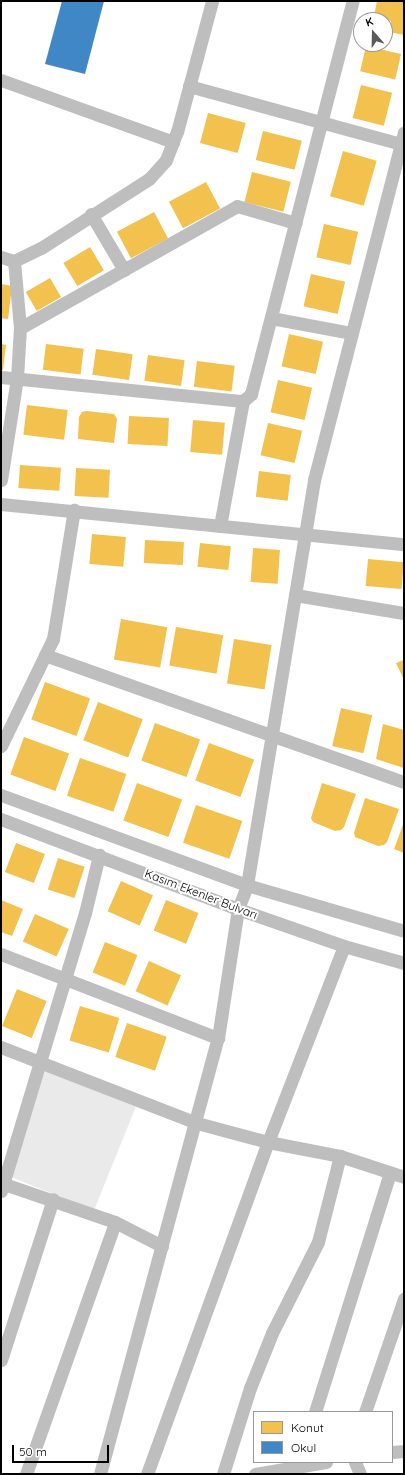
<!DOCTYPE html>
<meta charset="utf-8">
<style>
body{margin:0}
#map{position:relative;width:405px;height:1475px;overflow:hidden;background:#fff;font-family:Quicksand,sans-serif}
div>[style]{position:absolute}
.green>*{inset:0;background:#eaeaea;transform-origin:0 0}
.homes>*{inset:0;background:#f2c14e;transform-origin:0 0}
.schools>*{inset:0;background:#3f88c5}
.minor>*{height:13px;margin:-6.5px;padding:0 6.5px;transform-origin:6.5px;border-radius:6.5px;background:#bebebe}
span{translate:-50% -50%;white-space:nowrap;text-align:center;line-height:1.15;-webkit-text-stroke:4px #fff;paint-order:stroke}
.street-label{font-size:12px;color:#000}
.frame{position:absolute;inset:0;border:2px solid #000;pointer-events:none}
.legend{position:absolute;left:253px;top:1411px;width:140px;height:52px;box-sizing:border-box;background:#fff;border:1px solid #999;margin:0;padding:5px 7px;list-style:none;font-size:12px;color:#000}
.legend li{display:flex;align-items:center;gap:8px;height:20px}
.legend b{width:20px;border:1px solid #999}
.north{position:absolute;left:353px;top:12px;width:40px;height:40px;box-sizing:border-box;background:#fff;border:1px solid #999;border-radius:50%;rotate:340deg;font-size:11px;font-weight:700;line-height:16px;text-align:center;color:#000}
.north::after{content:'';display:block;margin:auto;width:14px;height:18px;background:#595959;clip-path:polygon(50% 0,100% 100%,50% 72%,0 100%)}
.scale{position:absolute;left:12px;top:1445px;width:97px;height:18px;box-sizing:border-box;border:2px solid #000;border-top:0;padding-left:5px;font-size:12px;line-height:14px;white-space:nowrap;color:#000;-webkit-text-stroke:3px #fff;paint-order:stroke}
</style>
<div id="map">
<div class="green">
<i style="left:45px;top:1070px;width:98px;height:112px;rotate:22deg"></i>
</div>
<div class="homes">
<i style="clip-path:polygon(377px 1px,404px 1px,404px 35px,389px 32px,391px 21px,374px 16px)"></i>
<i style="left:366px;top:46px;width:36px;height:26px;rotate:13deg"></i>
<i style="left:361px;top:85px;width:32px;height:34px;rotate:14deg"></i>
<i style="left:208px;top:113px;width:39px;height:31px;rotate:15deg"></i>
<i style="left:263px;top:131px;width:40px;height:30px;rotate:14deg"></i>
<i style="left:343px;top:151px;width:35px;height:47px;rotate:16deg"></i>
<i style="left:252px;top:172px;width:40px;height:31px;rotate:14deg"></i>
<i style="left:206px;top:182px;width:30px;height:42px;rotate:62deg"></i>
<i style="left:154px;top:212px;width:30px;height:42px;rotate:62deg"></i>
<i style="left:324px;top:224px;width:35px;height:34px;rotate:13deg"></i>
<i style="left:90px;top:247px;width:27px;height:31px;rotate:59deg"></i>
<i style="left:311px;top:274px;width:35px;height:33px;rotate:13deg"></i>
<i style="left:50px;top:278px;width:22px;height:28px;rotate:60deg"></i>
<i style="clip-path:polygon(1px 284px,12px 286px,8px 319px,1px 318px)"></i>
<i style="left:289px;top:334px;width:35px;height:33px;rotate:13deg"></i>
<i style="clip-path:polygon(1px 344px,6px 345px,3px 370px,1px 370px)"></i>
<i style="left:46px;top:344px;width:38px;height:26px;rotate:7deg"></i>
<i style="left:96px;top:349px;width:37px;height:26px;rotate:8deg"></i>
<i style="left:148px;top:355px;width:37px;height:26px;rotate:8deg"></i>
<i style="left:197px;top:361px;width:38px;height:26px;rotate:7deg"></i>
<i style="left:278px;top:380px;width:35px;height:33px;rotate:13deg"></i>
<i style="left:27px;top:405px;width:41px;height:30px;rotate:7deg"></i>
<i style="clip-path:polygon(86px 411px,114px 414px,117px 419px,114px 443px,78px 439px,79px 417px,82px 412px)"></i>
<i style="left:129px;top:416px;width:40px;height:28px;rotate:3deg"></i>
<i style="left:193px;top:420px;width:32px;height:32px;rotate:5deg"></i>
<i style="left:268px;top:423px;width:35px;height:33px;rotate:13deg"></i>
<i style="left:20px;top:465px;width:41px;height:23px;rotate:4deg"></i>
<i style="left:76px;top:468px;width:34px;height:28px;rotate:3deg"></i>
<i style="left:259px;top:471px;width:32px;height:26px;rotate:7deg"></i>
<i style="left:92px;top:534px;width:34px;height:30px;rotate:5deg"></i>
<i style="left:145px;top:540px;width:39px;height:23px;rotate:3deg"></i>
<i style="left:200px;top:543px;width:31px;height:24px;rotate:6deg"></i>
<i style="left:253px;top:548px;width:27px;height:34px;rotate:4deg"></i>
<i style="left:368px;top:559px;width:36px;height:27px;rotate:5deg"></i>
<i style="left:121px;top:619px;width:47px;height:41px;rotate:10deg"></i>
<i style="left:176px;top:627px;width:48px;height:39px;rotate:10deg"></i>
<i style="left:234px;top:639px;width:38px;height:45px;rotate:9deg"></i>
<i style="clip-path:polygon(404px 660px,404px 680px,396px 663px)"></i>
<i style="left:45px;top:682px;width:48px;height:40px;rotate:20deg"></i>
<i style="left:98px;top:702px;width:48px;height:41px;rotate:21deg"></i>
<i style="left:341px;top:708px;width:32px;height:39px;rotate:13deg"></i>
<i style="left:155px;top:723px;width:48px;height:40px;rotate:20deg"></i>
<i style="clip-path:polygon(383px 724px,404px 730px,404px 768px,376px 759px)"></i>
<i style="left:24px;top:737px;width:48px;height:40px;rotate:20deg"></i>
<i style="left:209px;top:743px;width:48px;height:40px;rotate:20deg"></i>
<i style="left:80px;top:758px;width:49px;height:40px;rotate:19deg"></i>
<i style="left:137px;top:783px;width:48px;height:40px;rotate:20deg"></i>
<i style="clip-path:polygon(322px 783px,356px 794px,344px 827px,341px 830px,335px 831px,313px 822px,311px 818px)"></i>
<i style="clip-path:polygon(365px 798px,399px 809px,387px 842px,384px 845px,378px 846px,355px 837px,354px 833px)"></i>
<i style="left:196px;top:805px;width:49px;height:40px;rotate:19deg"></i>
<i style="clip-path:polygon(404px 822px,404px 853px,394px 849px)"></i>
<i style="left:16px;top:843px;width:31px;height:31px;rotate:21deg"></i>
<i style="left:58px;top:858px;width:28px;height:33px;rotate:18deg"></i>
<i style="left:121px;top:881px;width:35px;height:33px;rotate:24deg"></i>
<i style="clip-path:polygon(1px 900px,23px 909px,12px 936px,1px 932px)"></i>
<i style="left:166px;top:900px;width:35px;height:33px;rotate:22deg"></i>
<i style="left:35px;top:914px;width:37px;height:30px;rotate:24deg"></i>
<i style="left:105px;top:942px;width:35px;height:33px;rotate:22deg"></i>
<i style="left:149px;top:961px;width:35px;height:33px;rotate:24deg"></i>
<i style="left:17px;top:989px;width:32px;height:40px;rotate:22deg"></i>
<i style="left:80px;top:1006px;width:41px;height:36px;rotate:17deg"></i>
<i style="left:127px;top:1023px;width:42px;height:36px;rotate:19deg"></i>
</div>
<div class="schools">
<i style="clip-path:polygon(62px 1px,104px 1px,85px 74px,45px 64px)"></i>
</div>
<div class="minor">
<i style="left:1px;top:80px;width:183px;rotate:19.8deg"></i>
<i style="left:189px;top:86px;width:223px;rotate:15.3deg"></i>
<i style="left:91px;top:214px;width:65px;rotate:59.5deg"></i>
<i style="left:1px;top:257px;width:14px;rotate:17deg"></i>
<i style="left:14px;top:261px;width:30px;rotate:-26deg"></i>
<i style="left:41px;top:248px;width:128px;rotate:-32.6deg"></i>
<i style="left:149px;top:179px;width:25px;rotate:-48deg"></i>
<i style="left:166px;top:160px;width:30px;rotate:-69deg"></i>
<i style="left:177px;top:132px;width:136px;rotate:-75deg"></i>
<i style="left:271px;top:318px;width:81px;rotate:10.6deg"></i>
<i style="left:20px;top:328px;width:249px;rotate:-29.3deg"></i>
<i style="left:237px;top:206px;width:61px;rotate:16.1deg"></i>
<i style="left:1px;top:377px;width:243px;rotate:5.7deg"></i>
<i style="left:243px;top:401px;width:11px;rotate:-41deg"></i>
<i style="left:251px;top:394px;width:406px;rotate:-75.5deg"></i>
<i style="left:1px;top:480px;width:103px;rotate:-81.1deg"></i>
<i style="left:17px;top:378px;width:50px;rotate:-86.6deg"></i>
<i style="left:20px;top:328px;width:67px;rotate:-95.1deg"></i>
<i style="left:1px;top:504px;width:405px;rotate:5.7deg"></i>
<i style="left:220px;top:526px;width:127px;rotate:-79.6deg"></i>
<i style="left:295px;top:595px;width:110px;rotate:9.4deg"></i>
<i style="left:45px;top:655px;width:381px;rotate:19.5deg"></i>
<i style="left:1px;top:746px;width:119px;rotate:-64.1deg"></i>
<i style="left:53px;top:639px;width:131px;rotate:-80.8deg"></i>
<i style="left:1px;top:795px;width:262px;rotate:20.1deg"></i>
<i style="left:247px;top:885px;width:164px;rotate:16.3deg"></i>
<i style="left:1px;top:819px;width:254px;rotate:20.8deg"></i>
<i style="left:238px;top:909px;width:112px;rotate:19.2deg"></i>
<i style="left:344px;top:946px;width:62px;rotate:15.8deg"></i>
<i style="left:1px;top:954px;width:233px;rotate:21.2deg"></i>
<i style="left:1px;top:1047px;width:210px;rotate:21.2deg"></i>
<i style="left:197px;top:1123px;width:73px;rotate:15deg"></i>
<i style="left:268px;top:1142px;width:73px;rotate:11deg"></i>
<i style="left:340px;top:1156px;width:67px;rotate:18.2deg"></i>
<i style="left:1px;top:1183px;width:120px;rotate:18.9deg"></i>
<i style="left:115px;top:1222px;width:53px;rotate:27.1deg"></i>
<i style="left:1px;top:1191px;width:290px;rotate:-73.2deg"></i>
<i style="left:85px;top:913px;width:60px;rotate:-76.4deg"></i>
<i style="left:1px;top:1360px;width:169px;rotate:-72.1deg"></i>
<i style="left:315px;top:1412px;width:251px;rotate:-72.6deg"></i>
<i style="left:365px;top:1412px;width:120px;rotate:-71deg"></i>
<i style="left:392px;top:1452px;width:12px;rotate:-5deg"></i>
<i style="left:355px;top:1462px;width:13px;rotate:67deg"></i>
<i style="left:26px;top:1474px;width:267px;rotate:-70.5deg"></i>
<i style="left:100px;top:1474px;width:452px;rotate:-74.9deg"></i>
<i style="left:218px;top:1038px;width:131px;rotate:-81.2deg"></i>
<i style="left:238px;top:909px;width:26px;rotate:-69deg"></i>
<i style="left:247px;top:885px;width:411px;rotate:-80.6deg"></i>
<i style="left:314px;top:480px;width:359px;rotate:-75.5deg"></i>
<i style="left:147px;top:1474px;width:353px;rotate:-70deg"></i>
<i style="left:268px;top:1142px;width:210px;rotate:-68.8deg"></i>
<i style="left:223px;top:1474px;width:90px;rotate:-72.6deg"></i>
<i style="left:250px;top:1388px;width:59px;rotate:-68.2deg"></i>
<i style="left:272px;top:1333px;width:102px;rotate:-63.2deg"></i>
<i style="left:318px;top:1242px;width:89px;rotate:-75.7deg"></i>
<i style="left:255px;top:1474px;width:72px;rotate:-9.6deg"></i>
</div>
<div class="street-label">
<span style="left:201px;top:894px;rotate:21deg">Kasım Ekenler Bulvarı</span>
</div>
<div class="frame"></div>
<ul class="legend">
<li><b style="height:11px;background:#f2c14e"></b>Konut</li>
<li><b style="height:11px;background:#3f88c5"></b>Okul</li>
</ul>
<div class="north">K</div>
<div class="scale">50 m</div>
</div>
